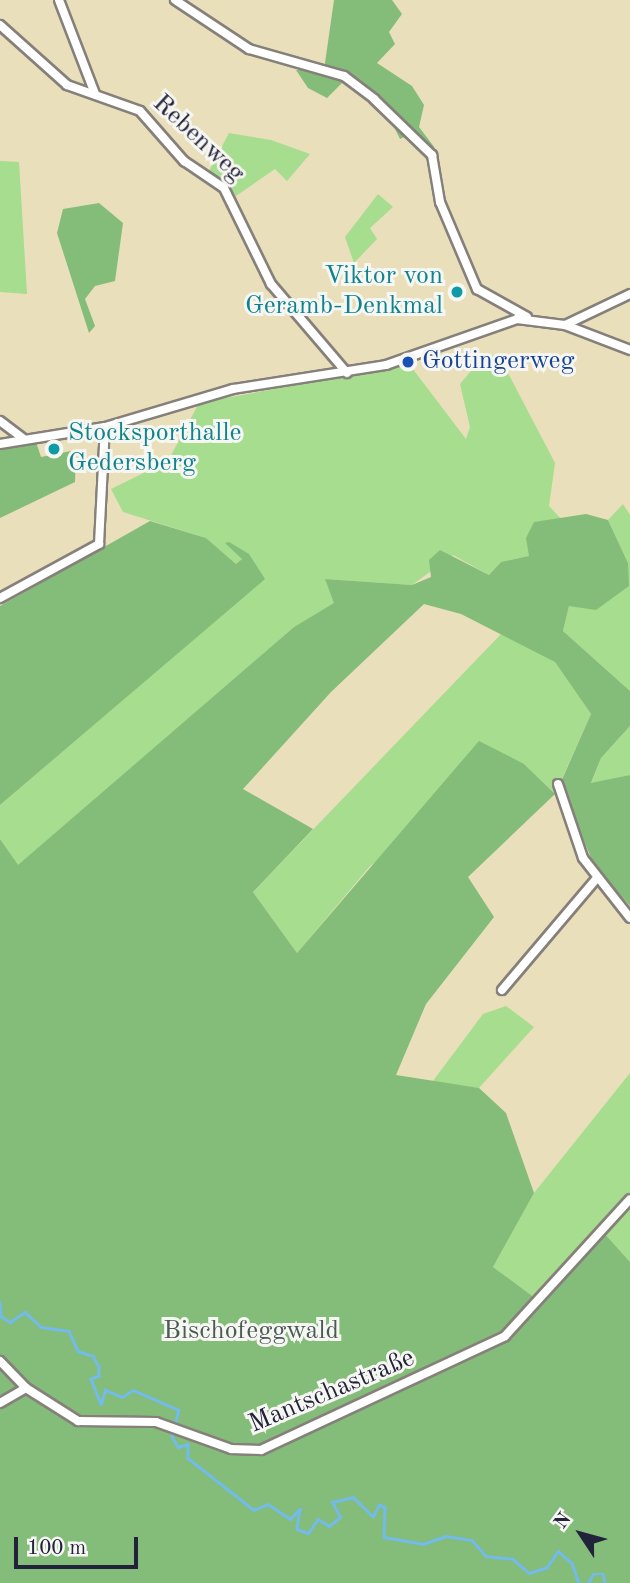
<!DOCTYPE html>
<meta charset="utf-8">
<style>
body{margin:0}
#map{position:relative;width:630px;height:1583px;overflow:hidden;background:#e9dfbb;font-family:"Old Standard TT",serif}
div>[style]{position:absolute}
.green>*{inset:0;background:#a6dd8e}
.forest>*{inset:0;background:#84bc79}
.stream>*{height:2.5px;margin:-1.25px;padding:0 1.25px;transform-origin:1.25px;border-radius:1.25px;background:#72bbea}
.roads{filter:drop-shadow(2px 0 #86807b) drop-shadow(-2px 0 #86807b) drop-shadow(0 2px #86807b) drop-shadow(0 -2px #86807b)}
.street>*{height:8px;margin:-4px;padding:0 4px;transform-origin:4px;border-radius:4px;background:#fff}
.dots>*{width:19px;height:19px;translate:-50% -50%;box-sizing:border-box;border:4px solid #f6f6f2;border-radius:50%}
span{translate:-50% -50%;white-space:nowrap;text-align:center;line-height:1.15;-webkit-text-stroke:6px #f6f6f2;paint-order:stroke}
.street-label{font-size:26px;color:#22223b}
.culture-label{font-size:26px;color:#0d838f}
.right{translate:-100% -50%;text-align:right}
.left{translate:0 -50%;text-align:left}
.transit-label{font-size:26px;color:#164399}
.park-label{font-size:26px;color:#4a5a54}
.north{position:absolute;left:546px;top:1499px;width:70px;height:70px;-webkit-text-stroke:5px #f6f6f2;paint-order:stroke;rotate:306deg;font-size:19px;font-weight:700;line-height:28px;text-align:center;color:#22223b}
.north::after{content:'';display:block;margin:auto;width:24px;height:32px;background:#22223b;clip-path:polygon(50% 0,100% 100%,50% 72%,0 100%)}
.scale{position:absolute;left:14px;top:1537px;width:124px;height:32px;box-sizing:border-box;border:4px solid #22223b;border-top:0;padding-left:9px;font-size:21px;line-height:24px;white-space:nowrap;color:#22223b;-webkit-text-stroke:5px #f6f6f2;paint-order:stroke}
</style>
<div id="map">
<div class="green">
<i style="clip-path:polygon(229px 133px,271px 140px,310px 154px,287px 181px,275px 169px,236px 196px,209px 171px)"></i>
<i style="clip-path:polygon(0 161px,19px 162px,27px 294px,0 292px)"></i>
<i style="clip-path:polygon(378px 194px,393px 207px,370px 228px,377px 239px,354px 263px,345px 237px)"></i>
<i style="clip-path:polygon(498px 354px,555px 463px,549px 506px,563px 521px,534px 522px,530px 556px,501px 562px,489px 575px,453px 555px,412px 585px,325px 579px,335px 603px,294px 627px,18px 866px,0 839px,0 805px,264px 579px,229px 542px,242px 559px,236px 564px,206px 538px,123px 512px,111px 489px,168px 461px,199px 403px,409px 364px,466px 439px,470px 427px,460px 384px,482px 358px)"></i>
<i style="clip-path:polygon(623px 504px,630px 515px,630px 691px,563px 631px,569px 606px,628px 563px,608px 520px)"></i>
<i style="clip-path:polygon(503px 632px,555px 662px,591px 714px,555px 794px,524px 764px,370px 866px,297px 953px,253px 892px)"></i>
<i style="clip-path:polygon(630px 726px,630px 775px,591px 784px,601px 758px)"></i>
<i style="clip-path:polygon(506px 1006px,534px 1027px,479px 1088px,430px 1085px,483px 1014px)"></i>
<i style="clip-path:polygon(630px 1073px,630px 1193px,536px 1299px,493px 1267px,534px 1193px)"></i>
<i style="clip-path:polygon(630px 1203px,630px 1262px,604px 1233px)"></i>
</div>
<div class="forest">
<i style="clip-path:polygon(334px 0,392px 0,402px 14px,389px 32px,395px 44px,377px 63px,412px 86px,424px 105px,419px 127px,435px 148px,412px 133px,400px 139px,380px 99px,351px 74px,327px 98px,308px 88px,296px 70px,324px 70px)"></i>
<i style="clip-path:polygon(99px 203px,123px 223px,115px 281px,95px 286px,85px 299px,95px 326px,89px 333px,57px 233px,63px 209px)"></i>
<i style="clip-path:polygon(36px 442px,41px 457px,76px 450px,75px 482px,0 518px,0 450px)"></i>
<i style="clip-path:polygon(586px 514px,608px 520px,628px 563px,629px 586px,596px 610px,569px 606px,563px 631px,630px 691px,630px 726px,601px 758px,591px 783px,630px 775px,630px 906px,594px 865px,560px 784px,591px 714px,555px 662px,461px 614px,424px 604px,331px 692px,243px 789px,313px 829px,253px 892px,297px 953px,479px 741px,524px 764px,555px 794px,468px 877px,494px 917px,426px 1004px,396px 1075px,479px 1088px,506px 1113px,534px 1193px,493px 1267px,543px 1304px,604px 1233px,630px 1262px,630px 1583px,0 1583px,0 839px,18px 865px,294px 627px,334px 603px,325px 579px,412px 585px,431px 577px,429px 560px,440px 550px,489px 575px,501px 562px,529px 556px,526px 538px,534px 522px)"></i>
<i style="clip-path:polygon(150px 521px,206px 538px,236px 564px,242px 559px,225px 543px,229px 542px,249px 554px,265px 579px,0 805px,0 606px)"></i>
</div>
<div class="stream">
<i style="left:0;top:1302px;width:14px;rotate:86deg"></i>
<i style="left:1px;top:1316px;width:11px;rotate:34deg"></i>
<i style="left:10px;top:1322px;width:18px;rotate:-34deg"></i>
<i style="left:25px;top:1312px;width:22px;rotate:43deg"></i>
<i style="left:41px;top:1327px;width:28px;rotate:8deg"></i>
<i style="left:69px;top:1331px;width:22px;rotate:66deg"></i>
<i style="left:78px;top:1351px;width:16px;rotate:18deg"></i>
<i style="left:93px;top:1356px;width:13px;rotate:61deg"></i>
<i style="left:99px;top:1367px;width:9px;rotate:90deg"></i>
<i style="left:99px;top:1376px;width:9px;rotate:159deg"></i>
<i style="left:91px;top:1379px;width:27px;rotate:68deg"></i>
<i style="left:101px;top:1404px;width:15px;rotate:-74deg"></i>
<i style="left:105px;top:1390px;width:18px;rotate:22deg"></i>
<i style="left:122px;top:1397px;width:13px;rotate:-32deg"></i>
<i style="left:133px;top:1390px;width:50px;rotate:23.5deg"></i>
<i style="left:179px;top:1410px;width:27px;rotate:105deg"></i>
<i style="left:172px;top:1436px;width:13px;rotate:61deg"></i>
<i style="left:178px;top:1447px;width:10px;rotate:-17deg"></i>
<i style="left:188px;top:1444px;width:14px;rotate:90deg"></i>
<i style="left:188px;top:1458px;width:84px;rotate:38.2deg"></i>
<i style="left:254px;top:1510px;width:15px;rotate:-23deg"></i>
<i style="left:268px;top:1504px;width:27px;rotate:34deg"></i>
<i style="left:290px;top:1519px;width:14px;rotate:-45deg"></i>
<i style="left:300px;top:1509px;width:20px;rotate:99deg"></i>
<i style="left:297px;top:1529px;width:12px;rotate:20deg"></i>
<i style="left:308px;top:1533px;width:17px;rotate:-54deg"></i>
<i style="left:318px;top:1519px;width:13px;rotate:32deg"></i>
<i style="left:329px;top:1526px;width:14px;rotate:-39deg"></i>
<i style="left:340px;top:1517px;width:17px;rotate:-118deg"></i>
<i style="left:332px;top:1502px;width:22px;rotate:-13deg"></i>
<i style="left:353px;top:1497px;width:28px;rotate:44deg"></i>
<i style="left:373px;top:1516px;width:13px;rotate:-61deg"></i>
<i style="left:379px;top:1505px;width:6px;rotate:18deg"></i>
<i style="left:385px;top:1507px;width:30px;rotate:92deg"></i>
<i style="left:384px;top:1537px;width:40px;rotate:10deg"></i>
<i style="left:423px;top:1544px;width:24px;rotate:-19deg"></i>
<i style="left:446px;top:1536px;width:26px;rotate:9deg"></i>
<i style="left:472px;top:1540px;width:21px;rotate:49deg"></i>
<i style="left:486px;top:1556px;width:27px;rotate:6deg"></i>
<i style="left:513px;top:1559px;width:21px;rotate:41deg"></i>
<i style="left:529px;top:1573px;width:19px;rotate:-18deg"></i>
<i style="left:547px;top:1567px;width:19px;rotate:-55deg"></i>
<i style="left:558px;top:1551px;width:18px;rotate:41deg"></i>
<i style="left:572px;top:1563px;width:21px;rotate:71deg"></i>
<i style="left:588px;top:1583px;width:10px;rotate:-61deg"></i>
<i style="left:593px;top:1574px;width:10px"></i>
<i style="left:603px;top:1574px;width:9px;rotate:77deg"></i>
</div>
<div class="roads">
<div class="street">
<i style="left:59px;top:0;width:101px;rotate:69deg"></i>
<i style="left:175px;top:0;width:89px;rotate:33.5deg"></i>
<i style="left:249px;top:49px;width:99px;rotate:15.9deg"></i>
<i style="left:344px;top:76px;width:38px;rotate:37deg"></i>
<i style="left:374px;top:99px;width:81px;rotate:44deg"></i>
<i style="left:432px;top:155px;width:48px;rotate:80.3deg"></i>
<i style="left:440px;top:202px;width:95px;rotate:67deg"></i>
<i style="left:477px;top:289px;width:57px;rotate:29.2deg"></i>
<i style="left:0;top:25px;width:90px;rotate:41.8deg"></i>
<i style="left:67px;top:85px;width:77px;rotate:19.6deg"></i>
<i style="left:140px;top:111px;width:67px;rotate:48.7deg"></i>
<i style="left:184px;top:161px;width:48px;rotate:34deg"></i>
<i style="left:224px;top:188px;width:107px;rotate:63.9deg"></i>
<i style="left:271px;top:284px;width:117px;rotate:49.5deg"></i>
<i style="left:565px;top:325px;width:72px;rotate:-25.5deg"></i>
<i style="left:0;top:421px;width:31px;rotate:37deg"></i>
<i style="left:0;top:444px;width:106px;rotate:-9.2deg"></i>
<i style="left:105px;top:427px;width:134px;rotate:-16.5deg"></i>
<i style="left:233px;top:389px;width:155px;rotate:-8.9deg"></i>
<i style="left:386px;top:365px;width:139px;rotate:-19.3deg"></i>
<i style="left:517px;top:319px;width:48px;rotate:7.1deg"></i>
<i style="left:565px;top:325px;width:70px;rotate:21deg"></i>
<i style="left:0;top:598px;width:113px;rotate:-28.6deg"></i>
<i style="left:99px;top:544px;width:117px;rotate:-87.1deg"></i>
<i style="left:558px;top:784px;width:78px;rotate:71.3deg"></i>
<i style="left:583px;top:858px;width:76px;rotate:51.9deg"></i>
<i style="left:502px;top:990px;width:147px;rotate:-49.7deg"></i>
<i style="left:0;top:1361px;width:37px;rotate:46deg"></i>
<i style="left:26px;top:1388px;width:62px;rotate:32.4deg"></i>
<i style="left:78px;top:1421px;width:78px;rotate:0.7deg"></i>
<i style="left:156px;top:1422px;width:80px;rotate:19.8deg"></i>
<i style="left:231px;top:1449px;width:30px;rotate:2deg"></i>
<i style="left:261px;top:1450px;width:269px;rotate:-25deg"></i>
<i style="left:505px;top:1336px;width:185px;rotate:-47.6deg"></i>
<i style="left:0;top:1403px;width:30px;rotate:-30deg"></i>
</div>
</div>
<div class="dots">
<i style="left:457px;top:292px;background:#0f9aa8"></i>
<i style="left:408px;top:362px;background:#1a4fb4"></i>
<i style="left:54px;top:449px;background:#0f9aa8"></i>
</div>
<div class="street-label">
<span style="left:198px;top:139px;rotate:43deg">Rebenweg</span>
<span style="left:332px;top:1392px;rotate:-23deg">Mantschastraße</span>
</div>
<div class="culture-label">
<span class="right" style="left:443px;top:292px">Viktor von<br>Geramb-Denkmal</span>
<span class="left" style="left:68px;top:449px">Stocksporthalle<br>Gedersberg</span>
</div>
<div class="transit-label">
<span class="left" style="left:422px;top:362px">Gottingerweg</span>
</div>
<div class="park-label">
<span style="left:251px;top:1332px">Bischofeggwald</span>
</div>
<div class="north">N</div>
<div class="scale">100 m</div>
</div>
